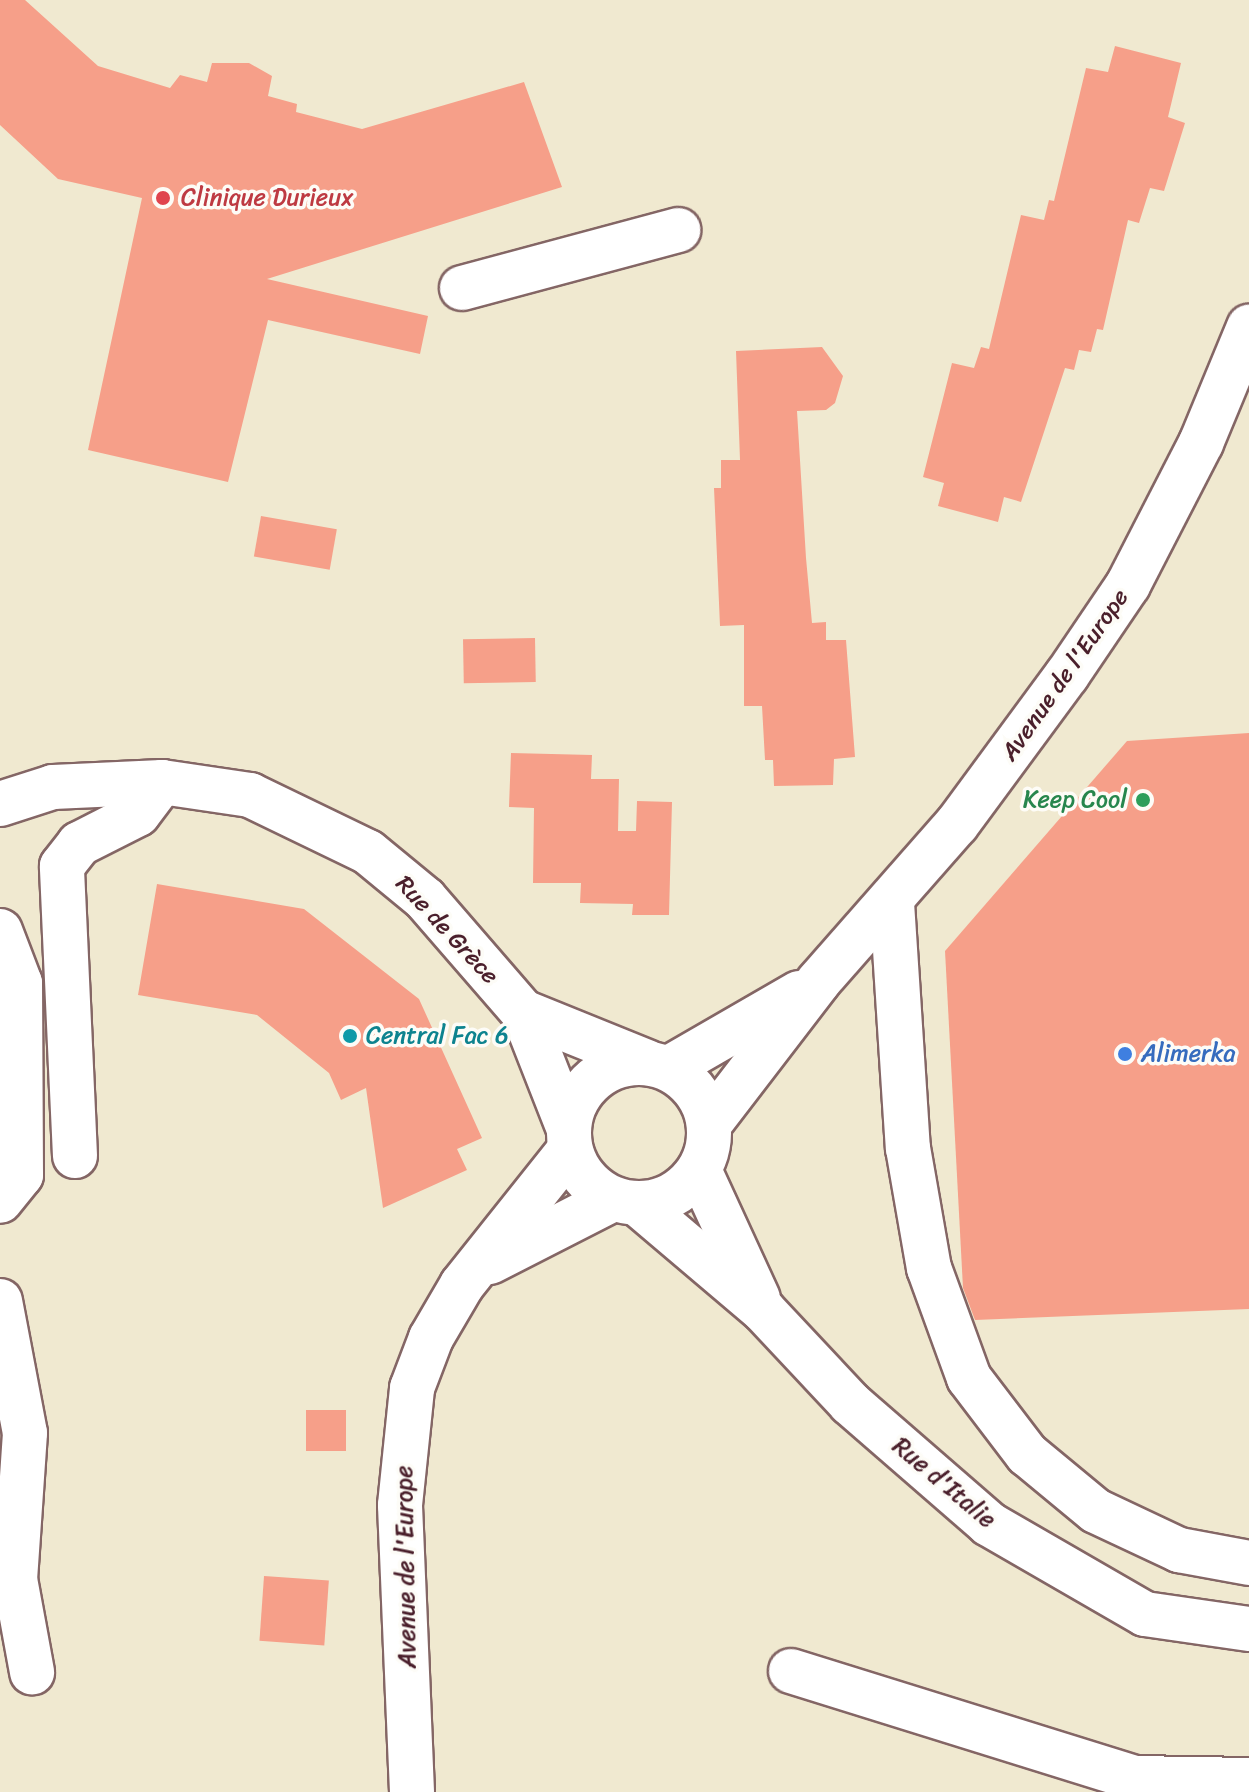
<!DOCTYPE html>
<meta charset="utf-8">
<style>
body{margin:0}
#map{position:relative;width:1249px;height:1792px;overflow:hidden;background:#f0e9d0;font-family:Sriracha,sans-serif}
div>[style]{position:absolute}
.building>*{inset:0;background:#f69f89;transform-origin:0 0}
.roads{filter:drop-shadow(2px 0 #846665) drop-shadow(-2px 0 #846665) drop-shadow(0 2px #846665) drop-shadow(0 -2px #846665)}
.minor>*{height:44px;margin:-22px;padding:0 22px;transform-origin:22px;border-radius:22px;background:#fff}
.minor>.ring{margin:-22px;padding:0;box-sizing:content-box;background:none;border:44px solid #fff;border-radius:50%}
.dots>*{width:22px;height:22px;translate:-50% -50%;box-sizing:border-box;border:4px solid #fdfcf7;border-radius:50%}
span{translate:-50% -50%;white-space:nowrap;text-align:center;line-height:1.15;-webkit-text-stroke:7px #fdfcf7;paint-order:stroke}
.health-label{font-size:24px;color:#be3a42}
.left{translate:0 -50%;text-align:left}
.street-label{font-size:24px;color:#4a1f2b}
.leisure-label{font-size:24px;color:#27864d}
.right{translate:-100% -50%;text-align:right}
.culture-label{font-size:24px;color:#0d838f}
.shop-label{font-size:24px;color:#366cbe}
</style>
<div id="map">
<div class="building">
<i style="clip-path:polygon(0 0,25px 0,98px 66px,170px 88px,180px 75px,207px 82px,212px 63px,249px 63px,272px 76px,268px 96px,297px 104px,296px 112px,362px 129px,524px 82px,562px 187px,267px 279px,428px 316px,420px 354px,268px 320px,228px 482px,88px 450px,142px 198px,58px 179px,0 125px)"></i>
<i style="clip-path:polygon(1115px 46px,1181px 63px,1168px 117px,1185px 123px,1164px 191px,1150px 188px,1139px 223px,1128px 220px,1103px 330px,1097px 329px,1091px 352px,1079px 350px,1074px 370px,1065px 368px,1021px 502px,1004px 497px,998px 522px,938px 506px,944px 483px,923px 477px,952px 363px,974px 368px,981px 347px,989px 349px,1021px 215px,1044px 220px,1049px 200px,1054px 201px,1086px 68px,1108px 72px)"></i>
<i style="clip-path:polygon(822px 347px,843px 376px,835px 403px,826px 410px,797px 411px,806px 558px,812px 623px,826px 622px,826px 640px,846px 640px,855px 757px,834px 759px,833px 785px,774px 786px,773px 760px,765px 760px,762px 706px,744px 706px,744px 625px,720px 626px,714px 488px,721px 488px,721px 460px,740px 460px,736px 351px)"></i>
<i style="left:261px;top:516px;width:77px;height:41px;rotate:10deg"></i>
<i style="left:535px;top:638px;width:44px;height:72px;rotate:89deg"></i>
<i style="clip-path:polygon(1249px 733px,1249px 1309px,975px 1320px,963px 1288px,945px 951px,1127px 741px)"></i>
<i style="clip-path:polygon(511px 753px,592px 755px,591px 779px,619px 779px,618px 831px,636px 831px,637px 801px,672px 802px,669px 915px,632px 915px,633px 904px,580px 903px,581px 883px,533px 883px,534px 808px,509px 807px)"></i>
<i style="clip-path:polygon(157px 884px,304px 909px,419px 999px,482px 1138px,457px 1149px,467px 1170px,383px 1208px,366px 1088px,341px 1100px,329px 1073px,257px 1015px,138px 995px)"></i>
<i style="left:306px;top:1410px;width:40px;height:41px"></i>
<i style="left:264px;top:1576px;width:65px;height:65px;rotate:4deg"></i>
</div>
<div class="roads">
<div class="minor">
<i style="left:462px;top:288px;width:224px;rotate:-15deg"></i>
<i style="left:0;top:804px;width:56px;rotate:-17.8deg"></i>
<i style="left:53px;top:787px;width:109px;rotate:-2.6deg"></i>
<i style="left:162px;top:782px;width:89px;rotate:8.4deg"></i>
<i style="left:250px;top:795px;width:131px;rotate:25.8deg"></i>
<i style="left:368px;top:852px;width:74px;rotate:39.5deg"></i>
<i style="left:425px;top:899px;width:150px;rotate:49.1deg"></i>
<i style="left:523px;top:1012px;width:123px;rotate:68.6deg"></i>
<i style="left:892px;top:903px;width:246px;rotate:86.3deg"></i>
<i style="left:908px;top:1148px;width:122px;rotate:80.1deg"></i>
<i style="left:929px;top:1268px;width:117px;rotate:70deg"></i>
<i style="left:969px;top:1378px;width:96px;rotate:52.7deg"></i>
<i style="left:1027px;top:1454px;width:89px;rotate:39.6deg"></i>
<i style="left:1096px;top:1511px;width:92px;rotate:25.2deg"></i>
<i style="left:1179px;top:1550px;width:71px;rotate:10.5deg"></i>
<i style="left:0;top:931px;width:56px;rotate:69deg"></i>
<i style="left:20px;top:983px;width:192px;rotate:89.7deg"></i>
<i style="left:21px;top:1175px;width:33px;rotate:129deg"></i>
<i style="left:523px;top:1012px;width:134px;rotate:22deg"></i>
<i class="ring" style="left:569px;top:1063px;width:96px;height:96px"></i>
<i style="left:669px;top:1068px;width:150px;rotate:-30deg"></i>
<i style="left:710px;top:1123px;width:178px;rotate:-52.5deg"></i>
<i style="left:818px;top:982px;width:210px;rotate:-48.7deg"></i>
<i style="left:957px;top:824px;width:185px;rotate:-53.6deg"></i>
<i style="left:1067px;top:675px;width:109px;rotate:-55.9deg"></i>
<i style="left:1128px;top:585px;width:160px;rotate:-62.8deg"></i>
<i style="left:1201px;top:443px;width:126px;rotate:-67.5deg"></i>
<i style="left:75px;top:1156px;width:290px;rotate:-92.6deg"></i>
<i style="left:62px;top:866px;width:28px;rotate:-52deg"></i>
<i style="left:79px;top:844px;width:66px;rotate:-27deg"></i>
<i style="left:138px;top:814px;width:40px;rotate:-53deg"></i>
<i style="left:699px;top:1170px;width:141px;rotate:65.3deg"></i>
<i style="left:638px;top:1204px;width:165px;rotate:40.3deg"></i>
<i style="left:764px;top:1311px;width:126px;rotate:46.9deg"></i>
<i style="left:850px;top:1403px;width:184px;rotate:41deg"></i>
<i style="left:989px;top:1524px;width:180px;rotate:30deg"></i>
<i style="left:1145px;top:1614px;width:105px;rotate:8.2deg"></i>
<i style="left:490px;top:1262px;width:138px;rotate:-27.1deg"></i>
<i style="left:0;top:1301px;width:134px;rotate:79.3deg"></i>
<i style="left:25px;top:1433px;width:146px;rotate:93.9deg"></i>
<i style="left:15px;top:1579px;width:95px;rotate:79.6deg"></i>
<i style="left:791px;top:1671px;width:360px;rotate:17.3deg"></i>
<i style="left:1135px;top:1778px;width:114px;rotate:1deg"></i>
<i style="left:412px;top:1792px;width:287px;rotate:-92.4deg"></i>
<i style="left:400px;top:1505px;width:118px;rotate:-84.1deg"></i>
<i style="left:412px;top:1388px;width:53px;rotate:-69.2deg"></i>
<i style="left:431px;top:1338px;width:61px;rotate:-59.7deg"></i>
<i style="left:462px;top:1285px;width:174px;rotate:-51.5deg"></i>
</div>
</div>
<div class="dots">
<i style="left:163px;top:198px;background:#e0444e"></i>
<i style="left:1143px;top:800px;background:#2e9e5b"></i>
<i style="left:350px;top:1036px;background:#0f9aa8"></i>
<i style="left:1125px;top:1054px;background:#3f7fe0"></i>
</div>
<div class="health-label">
<span class="left" style="left:181px;top:198px">Clinique Durieux</span>
</div>
<div class="street-label">
<span style="left:1065px;top:675px;rotate:-55deg">Avenue de l'Europe</span>
<span style="left:447px;top:930px;rotate:47deg">Rue de Grèce</span>
<span style="left:944px;top:1483px;rotate:40deg">Rue d'Italie</span>
<span style="left:406px;top:1567px;rotate:-91deg">Avenue de l'Europe</span>
</div>
<div class="leisure-label">
<span class="right" style="left:1127px;top:800px">Keep Cool</span>
</div>
<div class="culture-label">
<span class="left" style="left:366px;top:1036px">Central Fac 6</span>
</div>
<div class="shop-label">
<span class="left" style="left:1141px;top:1054px">Alimerka</span>
</div>
</div>
